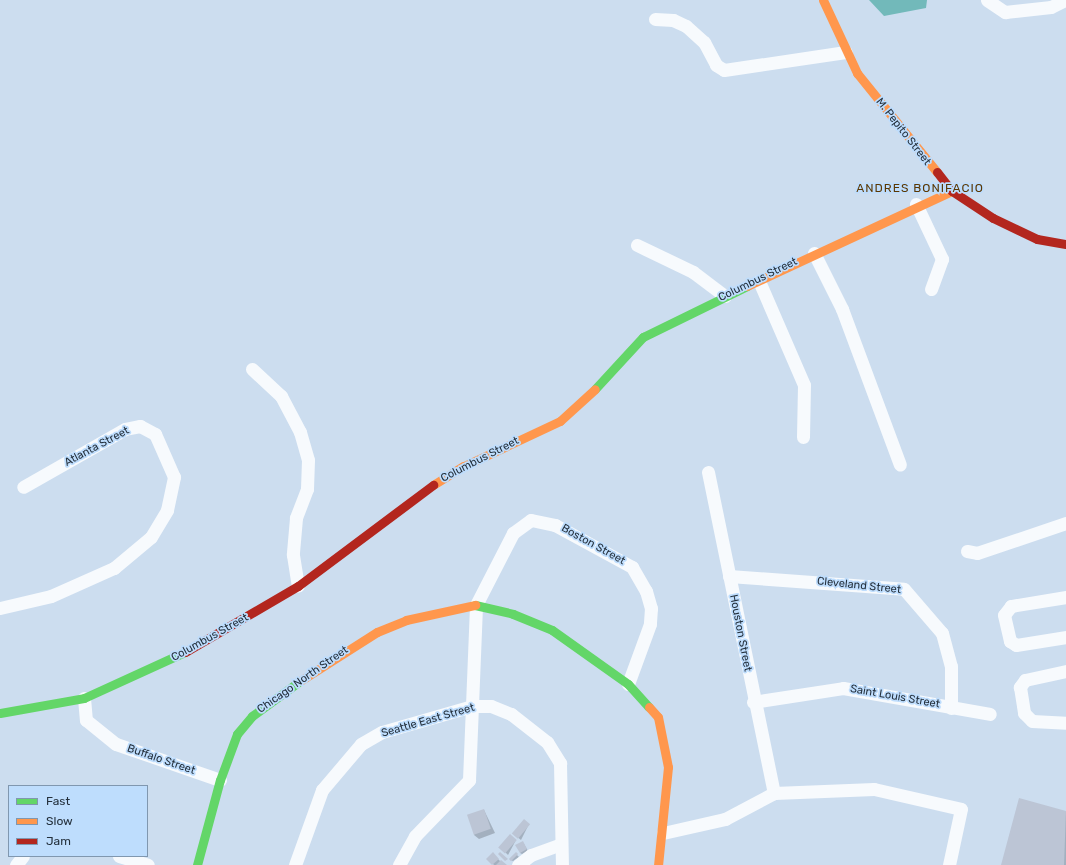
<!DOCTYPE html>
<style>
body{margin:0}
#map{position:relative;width:1066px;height:865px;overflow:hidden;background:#ccddef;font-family:Rubik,sans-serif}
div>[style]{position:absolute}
.water>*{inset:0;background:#72b9ba}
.shadow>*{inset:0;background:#0003}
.building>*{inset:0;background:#bcc5d5;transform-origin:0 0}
.street>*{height:13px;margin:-6.5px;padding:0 6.5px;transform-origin:6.5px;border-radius:6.5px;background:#f7fafd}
.fast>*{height:9px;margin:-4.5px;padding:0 4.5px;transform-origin:4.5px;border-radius:4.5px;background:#63d668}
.slow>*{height:9px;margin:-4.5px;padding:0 4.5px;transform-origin:4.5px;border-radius:4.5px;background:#ff974d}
.jam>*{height:9px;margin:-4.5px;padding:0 4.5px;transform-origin:4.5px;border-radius:4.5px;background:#b3261e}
span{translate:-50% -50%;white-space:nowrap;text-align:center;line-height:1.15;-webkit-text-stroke:3.5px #beddfd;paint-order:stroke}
.street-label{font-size:11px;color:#232f3b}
.neighbourhood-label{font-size:12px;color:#5b3702;letter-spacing:1px}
.legend{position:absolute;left:8px;top:785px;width:140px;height:72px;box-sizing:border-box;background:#beddfd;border:1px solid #8097af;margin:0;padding:5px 7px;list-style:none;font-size:12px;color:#232f3b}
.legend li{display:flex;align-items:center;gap:8px;height:20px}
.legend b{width:20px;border:1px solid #8097af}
</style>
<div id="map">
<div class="water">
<i style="clip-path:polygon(869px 0,927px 0,926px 8px,884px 16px)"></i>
</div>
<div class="shadow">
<i style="clip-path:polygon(1020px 799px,1066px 812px,1066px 865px,1002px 865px)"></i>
<i style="clip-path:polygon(484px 810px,495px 833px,479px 839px,474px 835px)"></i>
<i style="clip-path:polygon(529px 824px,521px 840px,516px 836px)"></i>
<i style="clip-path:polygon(516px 840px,508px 855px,501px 848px)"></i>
<i style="clip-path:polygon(524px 844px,528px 851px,522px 854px,520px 853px)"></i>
<i style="clip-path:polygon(493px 854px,501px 862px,506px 865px,494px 865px,488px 859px)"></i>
<i style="clip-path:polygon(516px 854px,519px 857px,513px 861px,511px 860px)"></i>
</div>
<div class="building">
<i style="clip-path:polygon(1019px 798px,1066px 811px,1064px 865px,1001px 865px)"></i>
<i style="left:484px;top:809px;width:21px;height:18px;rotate:71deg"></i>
<i style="left:524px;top:819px;width:8px;height:19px;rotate:40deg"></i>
<i style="left:510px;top:834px;width:9px;height:18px;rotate:41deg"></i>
<i style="clip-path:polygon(523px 841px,527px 849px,520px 853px,515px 845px)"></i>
<i style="clip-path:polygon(493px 852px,499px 859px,492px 865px,486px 859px)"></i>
<i style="clip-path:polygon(500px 852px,508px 859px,505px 861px,498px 854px)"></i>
<i style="left:516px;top:852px;width:3px;height:10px;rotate:45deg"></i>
<i style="clip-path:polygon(501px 860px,507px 865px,496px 865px)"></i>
</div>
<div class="street">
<i style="left:987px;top:0;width:22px;rotate:34deg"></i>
<i style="left:1005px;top:12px;width:46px;rotate:-6.2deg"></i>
<i style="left:1051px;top:7px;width:16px;rotate:-27deg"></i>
<i style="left:655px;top:19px;width:18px;rotate:3deg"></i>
<i style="left:673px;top:20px;width:14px;rotate:25deg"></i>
<i style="left:686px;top:26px;width:24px;rotate:42deg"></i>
<i style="left:704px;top:42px;width:26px;rotate:62deg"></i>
<i style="left:716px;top:65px;width:9px;rotate:32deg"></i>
<i style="left:724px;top:70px;width:123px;rotate:-8.4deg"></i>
<i style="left:916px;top:204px;width:61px;rotate:64.7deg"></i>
<i style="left:942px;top:259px;width:32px;rotate:110deg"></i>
<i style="left:637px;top:245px;width:62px;rotate:25.7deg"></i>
<i style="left:693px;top:272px;width:40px;rotate:37deg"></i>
<i style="left:814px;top:253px;width:63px;rotate:63.4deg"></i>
<i style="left:842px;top:309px;width:166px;rotate:69.6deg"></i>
<i style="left:759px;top:281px;width:113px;rotate:66.6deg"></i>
<i style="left:804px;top:385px;width:52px;rotate:91.1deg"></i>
<i style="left:252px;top:369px;width:40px;rotate:43deg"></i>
<i style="left:281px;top:396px;width:41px;rotate:62.2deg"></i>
<i style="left:300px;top:432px;width:29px;rotate:74deg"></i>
<i style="left:308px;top:460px;width:29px;rotate:92deg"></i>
<i style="left:307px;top:489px;width:31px;rotate:111deg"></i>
<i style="left:296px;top:518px;width:37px;rotate:95deg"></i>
<i style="left:293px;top:555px;width:31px;rotate:81deg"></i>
<i style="left:708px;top:472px;width:328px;rotate:78.4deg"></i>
<i style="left:967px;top:551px;width:10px;rotate:11deg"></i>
<i style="left:977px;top:553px;width:94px;rotate:-18.6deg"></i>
<i style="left:729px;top:576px;width:175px;rotate:4.2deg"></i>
<i style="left:904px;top:589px;width:58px;rotate:49.2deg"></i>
<i style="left:942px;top:633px;width:34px;rotate:75deg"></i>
<i style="left:951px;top:666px;width:42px;rotate:90deg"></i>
<i style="left:1066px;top:597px;width:56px;rotate:170.7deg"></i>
<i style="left:1011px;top:606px;width:11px;rotate:128deg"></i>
<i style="left:1004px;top:615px;width:27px;rotate:77deg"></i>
<i style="left:1010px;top:641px;width:7px;rotate:34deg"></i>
<i style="left:1016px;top:645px;width:51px;rotate:-9.1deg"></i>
<i style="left:0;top:608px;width:52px;rotate:-13.2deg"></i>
<i style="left:51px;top:596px;width:69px;rotate:-24deg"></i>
<i style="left:114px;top:568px;width:48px;rotate:-40deg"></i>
<i style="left:151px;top:537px;width:31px;rotate:-59deg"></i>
<i style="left:167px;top:510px;width:34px;rotate:-78deg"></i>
<i style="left:174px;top:477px;width:47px;rotate:-113.8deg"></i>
<i style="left:155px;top:434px;width:17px;rotate:-152deg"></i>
<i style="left:140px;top:426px;width:15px;rotate:169deg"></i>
<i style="left:125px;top:429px;width:117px;rotate:150.4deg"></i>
<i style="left:1066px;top:671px;width:42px;rotate:167.6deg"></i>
<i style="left:1025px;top:680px;width:9px;rotate:126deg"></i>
<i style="left:1020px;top:687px;width:26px;rotate:81deg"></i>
<i style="left:1024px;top:713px;width:11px;rotate:45deg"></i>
<i style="left:1032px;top:721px;width:34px;rotate:3deg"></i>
<i style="left:84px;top:698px;width:22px;rotate:85deg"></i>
<i style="left:86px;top:720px;width:38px;rotate:39deg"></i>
<i style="left:116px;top:744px;width:110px;rotate:19.1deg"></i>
<i style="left:753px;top:702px;width:91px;rotate:-8.8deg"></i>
<i style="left:843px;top:688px;width:149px;rotate:10deg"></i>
<i style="left:663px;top:833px;width:64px;rotate:-12.7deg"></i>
<i style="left:725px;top:819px;width:55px;rotate:-28deg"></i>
<i style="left:774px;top:793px;width:100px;rotate:-2.3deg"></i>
<i style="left:874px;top:789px;width:89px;rotate:12.9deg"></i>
<i style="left:961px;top:809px;width:57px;rotate:102.1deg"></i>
<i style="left:119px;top:856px;width:30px;rotate:17deg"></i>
<i style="left:16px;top:865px;width:11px;rotate:-52deg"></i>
<i style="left:295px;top:865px;width:80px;rotate:-70.2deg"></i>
<i style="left:322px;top:790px;width:60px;rotate:-49.7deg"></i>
<i style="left:361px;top:744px;width:24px;rotate:-30deg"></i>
<i style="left:382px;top:732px;width:94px;rotate:-16.1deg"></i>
<i style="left:472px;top:706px;width:19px"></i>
<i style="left:491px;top:706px;width:22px;rotate:22deg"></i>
<i style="left:511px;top:714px;width:46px;rotate:37.9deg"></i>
<i style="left:547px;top:742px;width:25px;rotate:58deg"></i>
<i style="left:560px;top:763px;width:102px;rotate:88.9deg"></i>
<i style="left:399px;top:865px;width:33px;rotate:-61deg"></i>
<i style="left:415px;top:836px;width:78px;rotate:-46deg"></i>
<i style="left:469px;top:780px;width:175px;rotate:-87.7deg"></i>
<i style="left:476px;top:605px;width:81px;rotate:-62.8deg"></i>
<i style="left:513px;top:533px;width:22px;rotate:-36deg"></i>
<i style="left:531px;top:520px;width:25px;rotate:12deg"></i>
<i style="left:555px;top:525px;width:88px;rotate:28.6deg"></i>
<i style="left:632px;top:567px;width:28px;rotate:60deg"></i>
<i style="left:646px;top:591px;width:18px;rotate:74deg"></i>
<i style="left:651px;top:608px;width:16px;rotate:94deg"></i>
<i style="left:650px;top:624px;width:64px;rotate:110.1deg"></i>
<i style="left:518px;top:865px;width:16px;rotate:-38deg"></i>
<i style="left:531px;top:855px;width:30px;rotate:-20deg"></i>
</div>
<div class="fast">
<i style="left:595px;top:389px;width:71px;rotate:-47.3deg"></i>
<i style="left:643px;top:337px;width:116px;rotate:-26.1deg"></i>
<i style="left:475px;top:605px;width:39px;rotate:13deg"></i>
<i style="left:513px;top:614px;width:42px;rotate:22.3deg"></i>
<i style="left:552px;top:630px;width:93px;rotate:35.4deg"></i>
<i style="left:628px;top:684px;width:31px;rotate:48deg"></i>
<i style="left:0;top:713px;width:85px;rotate:-10.1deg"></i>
<i style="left:84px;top:698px;width:111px;rotate:-24.5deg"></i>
<i style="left:197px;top:865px;width:88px;rotate:-74.9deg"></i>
<i style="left:220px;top:780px;width:49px;rotate:-69.7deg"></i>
<i style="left:237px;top:734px;width:23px;rotate:-50deg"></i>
<i style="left:252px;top:716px;width:59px;rotate:-36.1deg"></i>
</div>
<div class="slow">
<i style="left:823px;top:0;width:81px;rotate:65deg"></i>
<i style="left:857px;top:73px;width:127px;rotate:51.1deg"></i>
<i style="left:747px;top:286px;width:226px;rotate:-24.9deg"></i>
<i style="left:433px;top:485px;width:36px;rotate:-32deg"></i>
<i style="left:464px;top:466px;width:106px;rotate:-25.1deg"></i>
<i style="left:560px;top:421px;width:47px;rotate:-42.4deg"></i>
<i style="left:300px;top:681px;width:91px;rotate:-32.5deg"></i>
<i style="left:377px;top:632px;width:31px;rotate:-22deg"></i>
<i style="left:406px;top:620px;width:71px;rotate:-12.3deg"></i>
<i style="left:649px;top:707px;width:13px;rotate:48deg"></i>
<i style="left:658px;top:717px;width:51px;rotate:78.7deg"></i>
<i style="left:668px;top:767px;width:99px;rotate:95.8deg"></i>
</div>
<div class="jam">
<i style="left:937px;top:172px;width:24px;rotate:52deg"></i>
<i style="left:952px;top:191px;width:49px;rotate:33.4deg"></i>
<i style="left:993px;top:218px;width:49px;rotate:25.5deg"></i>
<i style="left:1037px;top:239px;width:29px;rotate:10deg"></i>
<i style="left:185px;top:652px;width:131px;rotate:-30.3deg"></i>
<i style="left:298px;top:586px;width:169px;rotate:-36.8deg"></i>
</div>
<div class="street-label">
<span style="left:903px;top:132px;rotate:52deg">M. Pepito Street</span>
<span style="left:758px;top:280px;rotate:-26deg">Columbus Street</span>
<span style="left:97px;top:447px;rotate:-28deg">Atlanta Street</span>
<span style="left:480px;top:460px;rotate:-27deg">Columbus Street</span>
<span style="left:593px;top:545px;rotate:29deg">Boston Street</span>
<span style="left:859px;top:586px;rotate:6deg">Cleveland Street</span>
<span style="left:740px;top:633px;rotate:79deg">Houston Street</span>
<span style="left:210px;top:638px;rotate:-29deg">Columbus Street</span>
<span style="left:303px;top:680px;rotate:-35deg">Chicago North Street</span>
<span style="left:895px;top:697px;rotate:10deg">Saint Louis Street</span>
<span style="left:428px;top:721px;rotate:-16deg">Seattle East Street</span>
<span style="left:161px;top:760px;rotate:19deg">Buffalo Street</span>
</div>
<div class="neighbourhood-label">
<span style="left:920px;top:189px">ANDRES BONIFACIO</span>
</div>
<ul class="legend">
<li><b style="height:5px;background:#63d668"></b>Fast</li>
<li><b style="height:5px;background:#ff974d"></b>Slow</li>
<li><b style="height:5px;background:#b3261e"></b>Jam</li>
</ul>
</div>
